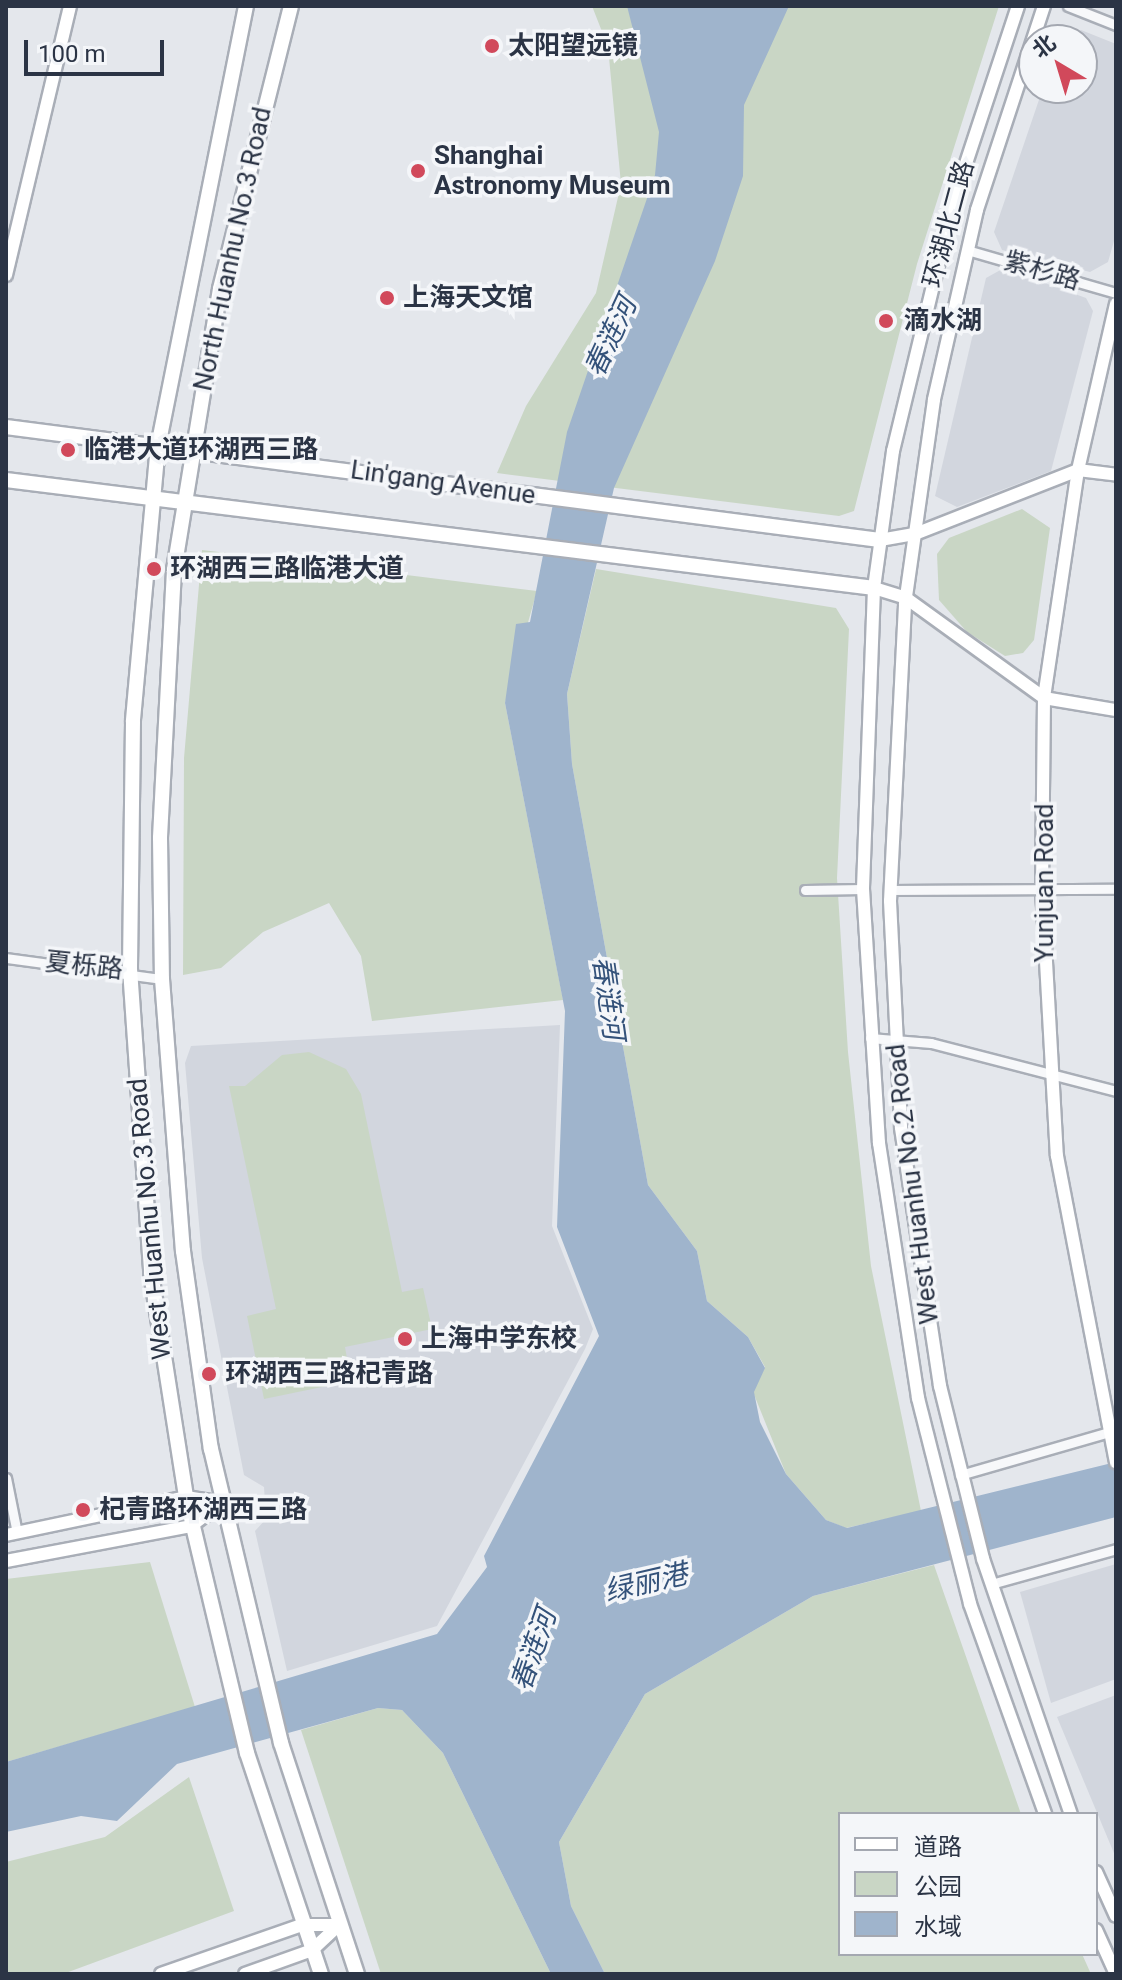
<!DOCTYPE html>
<meta charset="utf-8">
<style>
body{margin:0}
#map{position:relative;width:1122px;height:1980px;overflow:hidden;background:#e4e7ec;font-family:Roboto,"Noto Sans SC",sans-serif}
div>[style]{position:absolute}
.built>*{inset:0;background:#d2d6de}
.green>*{inset:0;background:#c9d6c5}
.water>*{inset:0;background:#9fb4cc}
.roads{filter:drop-shadow(2px 0 #a9aeb7) drop-shadow(-2px 0 #a9aeb7) drop-shadow(0 2px #a9aeb7) drop-shadow(0 -2px #a9aeb7)}
.street>*{height:9px;margin:-4.5px;padding:0 4.5px;transform-origin:4.5px;border-radius:4.5px;background:#f7f8fa}
.secondary>*{height:12px;margin:-6px;padding:0 6px;transform-origin:6px;border-radius:6px;background:#fff}
.primary>*{height:14px;margin:-7px;padding:0 7px;transform-origin:7px;border-radius:7px;background:#fff}
.dots>*{width:22px;height:22px;translate:-50% -50%;box-sizing:border-box;border:4px solid #f4f6f9;border-radius:50%}
span{translate:-50% -50%;white-space:nowrap;text-align:center;line-height:1.15;-webkit-text-stroke:7px #f4f6f9;paint-order:stroke}
.poi-label{font-size:26px;color:#2b3445;font-weight:700}
.left{translate:0 -50%;text-align:left}
.street-label{font-size:26px;color:#2b3445}
.water-label{font-size:28px;color:#34527a;font-style:italic}
.frame{position:absolute;inset:0;border:8px solid #2b3445;pointer-events:none}
.legend{position:absolute;left:838px;top:1812px;width:260px;height:144px;box-sizing:border-box;background:#f4f6f9;border:2px solid #a4a8b1;margin:0;padding:10px 14px;list-style:none;font-size:24px;color:#2b3445}
.legend li{display:flex;align-items:center;gap:16px;height:40px}
.legend b{width:40px;border:2px solid #a4a8b1}
.north{position:absolute;left:1018px;top:24px;width:80px;height:80px;box-sizing:border-box;background:#f4f6f9;border:2px solid #a4a8b1;border-radius:50%;rotate:322deg;font-size:22px;font-weight:700;line-height:32px;text-align:center;color:#2b3445}
.north::after{content:'';display:block;margin:auto;width:28px;height:36px;background:#d1495b;clip-path:polygon(50% 0,100% 100%,50% 72%,0 100%)}
.scale{position:absolute;left:24px;top:40px;width:140px;height:36px;box-sizing:border-box;border:4px solid #2b3445;border-top:0;padding-left:10px;font-size:24px;line-height:28px;white-space:nowrap;color:#2b3445;-webkit-text-stroke:6px #f4f6f9;paint-order:stroke}
</style>
<div id="map">
<div class="built">
<i style="clip-path:polygon(1081px 30px,1116px 44px,1116px 234px,1108px 262px,1090px 272px,1002px 250px,994px 232px,1043px 88px,1082px 88px,1082px 40px,1060px 40px)"></i>
<i style="clip-path:polygon(1004px 268px,1086px 298px,1093px 311px,1051px 471px,957px 507px,935px 496px,986px 278px)"></i>
<i style="clip-path:polygon(560px 1025px,552px 1226px,593px 1329px,585px 1349px,437px 1626px,287px 1671px,255px 1531px,266px 1519px,264px 1487px,244px 1475px,202px 1258px,185px 1063px,191px 1046px)"></i>
<i style="clip-path:polygon(1116px 1564px,1116px 1679px,1051px 1703px,1020px 1592px)"></i>
<i style="clip-path:polygon(1116px 1695px,1116px 1858px,1057px 1717px)"></i>
</div>
<div class="green">
<i style="clip-path:polygon(592px 6px,999px 6px,917px 264px,854px 511px,839px 516px,497px 473px,526px 406px,596px 293px,621px 184px,608px 47px)"></i>
<i style="clip-path:polygon(1022px 509px,1050px 528px,1034px 640px,1023px 653px,1005px 656px,967px 632px,939px 600px,937px 554px,949px 538px)"></i>
<i style="clip-path:polygon(202px 550px,537px 591px,505px 703px,563px 1000px,372px 1021px,361px 956px,329px 903px,263px 932px,221px 968px,183px 975px,184px 758px)"></i>
<i style="clip-path:polygon(596px 569px,836px 608px,849px 629px,837px 878px,848px 1052px,871px 1266px,921px 1511px,846px 1528px,826px 1520px,786px 1474px,753px 1392px,765px 1367px,748px 1337px,707px 1301px,697px 1251px,648px 1185px,572px 764px,567px 694px)"></i>
<i style="clip-path:polygon(309px 1052px,346px 1069px,361px 1094px,402px 1292px,423px 1288px,432px 1329px,345px 1347px,351px 1381px,264px 1399px,247px 1316px,276px 1309px,229px 1086px,245px 1086px,282px 1055px)"></i>
<i style="clip-path:polygon(150px 1562px,195px 1707px,6px 1762px,6px 1579px)"></i>
<i style="clip-path:polygon(934px 1565px,1021px 1814px,840px 1814px,840px 1954px,1082px 1954px,1091px 1974px,605px 1974px,571px 1906px,559px 1842px,645px 1694px,813px 1596px)"></i>
<i style="clip-path:polygon(378px 1708px,402px 1710px,443px 1753px,551px 1974px,381px 1974px,301px 1730px)"></i>
<i style="clip-path:polygon(189px 1777px,234px 1911px,63px 1974px,6px 1974px,6px 1862px,105px 1837px)"></i>
</div>
<div class="water">
<i style="clip-path:polygon(627px 6px,789px 6px,744px 105px,743px 176px,715px 261px,614px 488px,567px 694px,572px 764px,648px 1185px,697px 1251px,707px 1301px,748px 1337px,765px 1368px,754px 1392px,760px 1422px,786px 1474px,826px 1520px,847px 1528px,1116px 1462px,1116px 1517px,813px 1596px,645px 1694px,559px 1842px,571px 1906px,605px 1974px,551px 1974px,443px 1753px,402px 1710px,378px 1708px,177px 1764px,117px 1821px,81px 1816px,6px 1832px,6px 1762px,437px 1634px,487px 1567px,484px 1556px,599px 1336px,557px 1227px,565px 1011px,505px 703px,516px 624px,530px 622px,567px 432px,655px 175px,659px 132px)"></i>
</div>
<div class="roads">
<div class="street">
<i style="left:1068px;top:6px;width:52px;rotate:21.6deg"></i>
<i style="left:967px;top:250px;width:155px;rotate:16.1deg"></i>
<i style="left:805px;top:890px;width:58px;rotate:-1deg"></i>
<i style="left:890px;top:890px;width:226px;rotate:-0.3deg"></i>
<i style="left:6px;top:958px;width:157px;rotate:7.7deg"></i>
<i style="left:870px;top:1038px;width:61px;rotate:4.7deg"></i>
<i style="left:931px;top:1043px;width:191px;rotate:14.5deg"></i>
<i style="left:960px;top:1475px;width:162px;rotate:-16.1deg"></i>
<i style="left:6px;top:1478px;width:56px;rotate:78.7deg"></i>
<i style="left:991px;top:1584px;width:130px;rotate:-15.6deg"></i>
</div>
<div class="secondary">
<i style="left:1018px;top:6px;width:207px;rotate:108.3deg"></i>
<i style="left:953px;top:203px;width:255px;rotate:103.6deg"></i>
<i style="left:893px;top:451px;width:138px;rotate:97.9deg"></i>
<i style="left:874px;top:588px;width:301px;rotate:92.1deg"></i>
<i style="left:863px;top:889px;width:255px;rotate:86.4deg"></i>
<i style="left:879px;top:1143px;width:258px;rotate:81.3deg"></i>
<i style="left:918px;top:1398px;width:212px;rotate:75.8deg"></i>
<i style="left:970px;top:1604px;width:223px;rotate:70.3deg"></i>
<i style="left:1044px;top:6px;width:215px;rotate:108.2deg"></i>
<i style="left:977px;top:210px;width:195px;rotate:102.8deg"></i>
<i style="left:934px;top:400px;width:207px;rotate:98.1deg"></i>
<i style="left:905px;top:605px;width:296px;rotate:92.9deg"></i>
<i style="left:890px;top:901px;width:227px;rotate:87.2deg"></i>
<i style="left:901px;top:1128px;width:261px;rotate:81.4deg"></i>
<i style="left:940px;top:1386px;width:178px;rotate:76deg"></i>
<i style="left:983px;top:1559px;width:270px;rotate:71deg"></i>
<i style="left:6px;top:275px;width:277px;rotate:-76.6deg"></i>
<i style="left:1116px;top:304px;width:170px;rotate:102.9deg"></i>
<i style="left:1078px;top:470px;width:231px;rotate:98.5deg"></i>
<i style="left:1044px;top:698px;width:192px;rotate:90.6deg"></i>
<i style="left:1042px;top:890px;width:266px;rotate:86.8deg"></i>
<i style="left:1057px;top:1156px;width:312px;rotate:79.1deg"></i>
<i style="left:880px;top:540px;width:36px;rotate:-10deg"></i>
<i style="left:915px;top:534px;width:175px;rotate:-21.4deg"></i>
<i style="left:1078px;top:470px;width:38px;rotate:7deg"></i>
<i style="left:874px;top:588px;width:34px;rotate:17deg"></i>
<i style="left:906px;top:598px;width:170px;rotate:35.9deg"></i>
<i style="left:1044px;top:698px;width:73px;rotate:9.5deg"></i>
<i style="left:6px;top:1535px;width:184px;rotate:-11.9deg"></i>
<i style="left:186px;top:1497px;width:36px;rotate:9deg"></i>
<i style="left:6px;top:1561px;width:188px;rotate:-10.7deg"></i>
<i style="left:191px;top:1526px;width:39px;rotate:-37deg"></i>
<i style="left:1096px;top:1872px;width:48px;rotate:65.6deg"></i>
<i style="left:1096px;top:1930px;width:48px;rotate:65.6deg"></i>
<i style="left:161px;top:1974px;width:149px;rotate:-19.2deg"></i>
<i style="left:302px;top:1925px;width:37px"></i>
<i style="left:245px;top:1974px;width:71px;rotate:-19.7deg"></i>
<i style="left:312px;top:1950px;width:37px;rotate:-43deg"></i>
</div>
<div class="primary">
<i style="left:246px;top:6px;width:448px;rotate:101.3deg"></i>
<i style="left:158px;top:445px;width:278px;rotate:95.2deg"></i>
<i style="left:133px;top:722px;width:247px;rotate:90.7deg"></i>
<i style="left:130px;top:969px;width:305px;rotate:86deg"></i>
<i style="left:151px;top:1273px;width:227px;rotate:81.1deg"></i>
<i style="left:186px;top:1497px;width:263px;rotate:76.6deg"></i>
<i style="left:247px;top:1753px;width:233px;rotate:71.5deg"></i>
<i style="left:291px;top:6px;width:292px;rotate:104.1deg"></i>
<i style="left:220px;top:289px;width:285px;rotate:99.3deg"></i>
<i style="left:174px;top:570px;width:268px;rotate:93deg"></i>
<i style="left:160px;top:838px;width:141px;rotate:89.2deg"></i>
<i style="left:162px;top:979px;width:273px;rotate:85.6deg"></i>
<i style="left:183px;top:1251px;width:200px;rotate:82deg"></i>
<i style="left:211px;top:1449px;width:302px;rotate:76.6deg"></i>
<i style="left:281px;top:1743px;width:243px;rotate:71.8deg"></i>
<i style="left:6px;top:427px;width:881px;rotate:7.37deg"></i>
<i style="left:6px;top:480px;width:875px;rotate:7.09deg"></i>
</div>
</div>
<div class="dots">
<i style="left:492px;top:46px;background:#d1495b"></i>
<i style="left:418px;top:171px;background:#d1495b"></i>
<i style="left:387px;top:298px;background:#d1495b"></i>
<i style="left:886px;top:321px;background:#d1495b"></i>
<i style="left:68px;top:450px;background:#d1495b"></i>
<i style="left:154px;top:569px;background:#d1495b"></i>
<i style="left:405px;top:1339px;background:#d1495b"></i>
<i style="left:209px;top:1374px;background:#d1495b"></i>
<i style="left:83px;top:1510px;background:#d1495b"></i>
</div>
<div class="poi-label">
<span class="left" style="left:508px;top:46px">太阳望远镜</span>
<span class="left" style="left:434px;top:171px">Shanghai<br>Astronomy Museum</span>
<span class="left" style="left:403px;top:298px">上海天文馆</span>
<span class="left" style="left:904px;top:321px">滴水湖</span>
<span class="left" style="left:84px;top:450px">临港大道环湖西三路</span>
<span class="left" style="left:170px;top:569px">环湖西三路临港大道</span>
<span class="left" style="left:421px;top:1339px">上海中学东校</span>
<span class="left" style="left:225px;top:1374px">环湖西三路杞青路</span>
<span class="left" style="left:99px;top:1510px">杞青路环湖西三路</span>
</div>
<div class="street-label">
<span style="left:949px;top:224px;rotate:-75deg">环湖北二路</span>
<span style="left:233px;top:249px;rotate:-78deg">North Huanhu No.3 Road</span>
<span style="left:1042px;top:271px;rotate:16deg">紫杉路</span>
<span style="left:443px;top:483px;rotate:8deg">Lin'gang Avenue</span>
<span style="left:1045px;top:883px;rotate:-90deg">Yunjuan Road</span>
<span style="left:84px;top:966px;rotate:6deg">夏栎路</span>
<span style="left:913px;top:1184px;rotate:-97deg">West Huanhu No.2 Road</span>
<span style="left:150px;top:1219px;rotate:-95deg">West Huanhu No.3 Road</span>
</div>
<div class="water-label">
<span style="left:611px;top:337px;rotate:-65deg">春涟河</span>
<span style="left:608px;top:998px;rotate:82deg">春涟河</span>
<span style="left:646px;top:1583px;rotate:-13deg">绿丽港</span>
<span style="left:534px;top:1650px;rotate:-71deg">春涟河</span>
</div>
<div class="frame"></div>
<ul class="legend">
<li><b style="height:10px;background:#fff"></b>道路</li>
<li><b style="height:22px;background:#c9d6c5"></b>公园</li>
<li><b style="height:22px;background:#9fb4cc"></b>水域</li>
</ul>
<div class="north">北</div>
<div class="scale">100 m</div>
</div>
